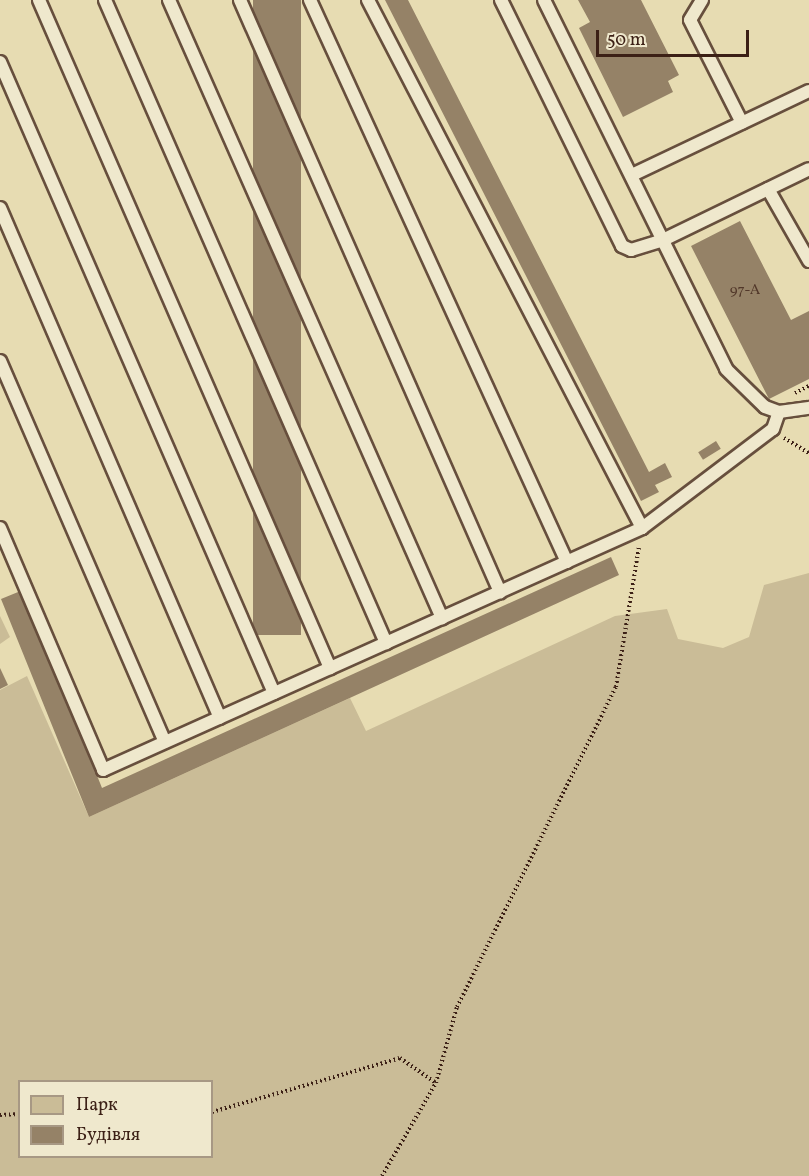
<!DOCTYPE html>
<meta charset="utf-8">
<style>
body{margin:0}
#map{position:relative;width:809px;height:1176px;overflow:hidden;background:#e7dcb2;font-family:Vollkorn,serif}
div>[style]{position:absolute}
.green>*{inset:0;background:#cabc97}
.building>*{inset:0;background:#958267;transform-origin:0 0}
.path>*{height:4px;margin-top:-2px;transform-origin:0;background:repeating-linear-gradient(90deg,#3c2016 0 1.5px,transparent 0 4.5px)}
.roads{filter:drop-shadow(2px 0 #674f3d) drop-shadow(-2px 0 #674f3d) drop-shadow(0 2px #674f3d) drop-shadow(0 -2px #674f3d)}
.lane>*{height:12px;margin:-6px;padding:0 6px;transform-origin:6px;border-radius:6px;background:#efe8cd}
span{translate:-50% -50%;white-space:nowrap;text-align:center;line-height:1.15;-webkit-text-stroke:5px #efe8cd;paint-order:stroke}
.number-label{font-size:15px;color:#52382a}
.number-label span{-webkit-text-stroke-width:0}
.legend{position:absolute;left:18px;top:1080px;width:195px;height:78px;box-sizing:border-box;background:#efe8cd;border:2px solid #a79884;margin:0;padding:8px 10px;list-style:none;font-size:18px;color:#3c2016}
.legend li{display:flex;align-items:center;gap:12px;height:30px}
.legend b{width:30px;border:2px solid #a79884}
.scale{position:absolute;left:596px;top:30px;width:153px;height:27px;box-sizing:border-box;border:3px solid #3c2016;border-top:0;padding-left:8px;font-size:18px;line-height:21px;white-space:nowrap;color:#3c2016;-webkit-text-stroke:4px #efe8cd;paint-order:stroke}
</style>
<div id="map">
<div class="green">
<i style="clip-path:polygon(evenodd,809px 573px,809px 1176px,0 1176px,0 690px,27px 676px,89px 817px,350px 698px,366px 731px,615px 616px,667px 609px,678px 639px,723px 648px,749px 637px,764px 585px,809px 573px,20px 1082px,212px 1082px,212px 1156px,20px 1156px,20px 1082px)"></i>
<i style="clip-path:polygon(0 616px,10px 637px,0 644px)"></i>
</div>
<div class="building">
<i style="left:253px;top:0;width:48px;height:635px"></i>
<i style="clip-path:polygon(385px 0,408px 0,649px 472px,665px 463px,672px 477px,655px 485px,659px 492px,641px 501px)"></i>
<i style="clip-path:polygon(578px 0,641px 0,679px 75px,668px 81px,673px 92px,623px 117px,579px 28px,590px 22px)"></i>
<i style="clip-path:polygon(740px 221px,791px 320px,809px 311px,809px 379px,769px 399px,691px 246px)"></i>
<i style="left:716px;top:441px;width:9px;height:21px;rotate:58deg"></i>
<i style="clip-path:polygon(611px 557px,619px 575px,89px 817px,1px 599px,23px 590px,102px 788px)"></i>
<i style="clip-path:polygon(0 668px,8px 685px,0 689px)"></i>
</div>
<div class="path">
<i style="left:795px;top:393px;width:16px;rotate:-27deg"></i>
<i style="left:784px;top:438px;width:29px;rotate:31deg"></i>
<i style="left:212px;top:1112px;width:196px;rotate:-16deg"></i>
<i style="left:400px;top:1058px;width:44px;rotate:34.8deg"></i>
<i style="left:0;top:1115px;width:20px;rotate:-3deg"></i>
<i style="left:382px;top:1176px;width:108px;rotate:-59.9deg"></i>
<i style="left:436px;top:1083px;width:79px;rotate:-74.6deg"></i>
<i style="left:457px;top:1007px;width:357px;rotate:-63.6deg"></i>
<i style="left:616px;top:687px;width:142px;rotate:-80.7deg"></i>
</div>
<div class="roads">
<div class="lane">
<i style="left:39px;top:0;width:729px;rotate:66.46deg"></i>
<i style="left:105px;top:0;width:702px;rotate:66.39deg"></i>
<i style="left:169px;top:0;width:676px;rotate:66.17deg"></i>
<i style="left:240px;top:0;width:647px;rotate:66.29deg"></i>
<i style="left:310px;top:0;width:618px;rotate:65.43deg"></i>
<i style="left:368px;top:0;width:595px;rotate:62.57deg"></i>
<i style="left:501px;top:0;width:274px;rotate:63.8deg"></i>
<i style="left:622px;top:246px;width:10px;rotate:24deg"></i>
<i style="left:631px;top:250px;width:34px;rotate:-17deg"></i>
<i style="left:663px;top:240px;width:162px;rotate:-25.9deg"></i>
<i style="left:544px;top:0;width:411px;rotate:63.7deg"></i>
<i style="left:726px;top:369px;width:54px;rotate:44.3deg"></i>
<i style="left:765px;top:407px;width:15px;rotate:20deg"></i>
<i style="left:779px;top:412px;width:30px;rotate:-8deg"></i>
<i style="left:702px;top:0;width:23px;rotate:121deg"></i>
<i style="left:690px;top:20px;width:115px;rotate:63.2deg"></i>
<i style="left:0;top:62px;width:688px;rotate:66.53deg"></i>
<i style="left:632px;top:175px;width:196px;rotate:-25.4deg"></i>
<i style="left:768px;top:189px;width:83px;rotate:60.3deg"></i>
<i style="left:0;top:208px;width:555px;rotate:66.67deg"></i>
<i style="left:0;top:361px;width:415px;rotate:66.6deg"></i>
<i style="left:0;top:528px;width:263px;rotate:66.9deg"></i>
<i style="left:103px;top:770px;width:591px;rotate:-24.18deg"></i>
<i style="left:642px;top:528px;width:164px;rotate:-37.1deg"></i>
<i style="left:773px;top:429px;width:18px;rotate:-71deg"></i>
</div>
</div>
<div class="number-label">
<span style="left:745px;top:291px">97-А</span>
</div>
<ul class="legend">
<li><b style="height:16px;background:#cabc97"></b>Парк</li>
<li><b style="height:16px;background:#958267"></b>Будівля</li>
</ul>
<div class="scale">50 m</div>
</div>
